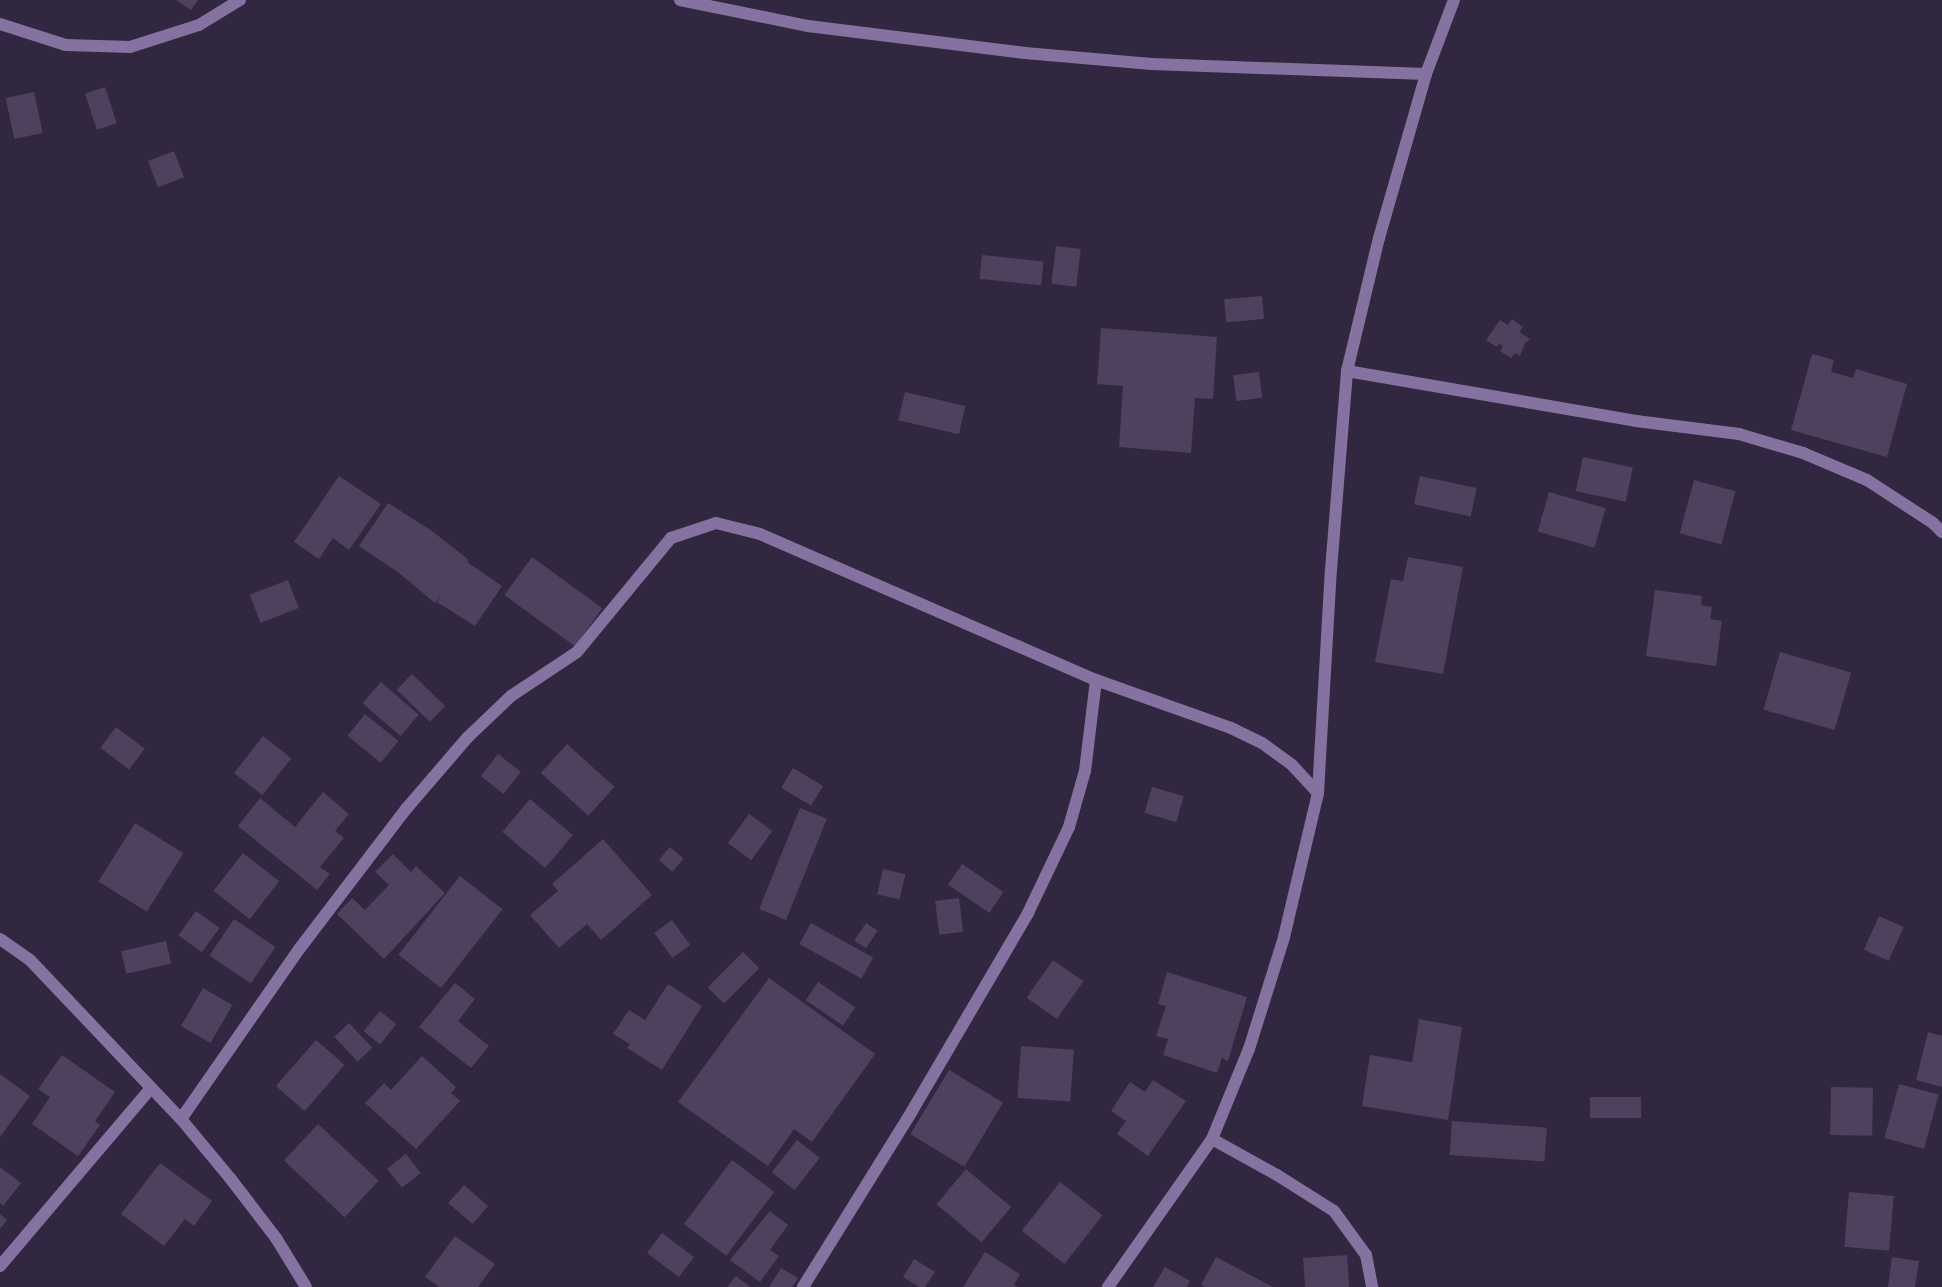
<!DOCTYPE html>
<style>
body{margin:0}
#map{position:relative;width:1942px;height:1287px;overflow:hidden;background:#322741;font-family:Mulish,sans-serif}
div>[style]{position:absolute}
.building>*{inset:0;background:#4d415d;transform-origin:0 0}
.minor>*{height:12px;margin:-6px;padding:0 6px;transform-origin:6px;border-radius:6px;background:#8672a1}
span{translate:-50% -50%;white-space:nowrap;text-align:center;line-height:1.15;-webkit-text-stroke:6px #281d36;paint-order:stroke}
</style>
<div id="map">
<div class="building">
<i style="clip-path:polygon(176px 0,198px 0,191px 10px)"></i>
<i style="left:105px;top:87px;width:38px;height:21px;rotate:72deg"></i>
<i style="left:34px;top:92px;width:42px;height:29px;rotate:78deg"></i>
<i style="left:174px;top:151px;width:28px;height:28px;rotate:69deg"></i>
<i style="left:1056px;top:246px;width:25px;height:38px;rotate:7deg"></i>
<i style="left:982px;top:255px;width:62px;height:24px;rotate:6deg"></i>
<i style="left:1262px;top:296px;width:23px;height:38px;rotate:85deg"></i>
<i style="clip-path:polygon(1512px 319px,1523px 327px,1519px 332px,1530px 339px,1525px 343px,1520px 356px,1515px 353px,1511px 358px,1500px 351px,1503px 346px,1499px 344px,1497px 347px,1486px 340px,1500px 320px,1508px 325px)"></i>
<i style="clip-path:polygon(1101px 328px,1217px 337px,1213px 399px,1195px 398px,1191px 453px,1119px 447px,1123px 386px,1097px 384px)"></i>
<i style="clip-path:polygon(1812px 354px,1834px 360px,1831px 372px,1853px 378px,1856px 369px,1907px 384px,1887px 457px,1791px 430px)"></i>
<i style="left:1259px;top:372px;width:26px;height:26px;rotate:83deg"></i>
<i style="left:905px;top:392px;width:62px;height:29px;rotate:13deg"></i>
<i style="left:1583px;top:457px;width:51px;height:35px;rotate:12deg"></i>
<i style="clip-path:polygon(339px 476px,381px 504px,349px 550px,333px 538px,319px 559px,294px 542px)"></i>
<i style="left:1420px;top:476px;width:58px;height:29px;rotate:12deg"></i>
<i style="left:1694px;top:480px;width:43px;height:55px;rotate:15deg"></i>
<i style="left:1549px;top:492px;width:59px;height:41px;rotate:16deg"></i>
<i style="clip-path:polygon(388px 503px,432px 531px,469px 560px,467px 562px,502px 586px,475px 626px,437px 602px,442px 594px,435px 603px,399px 573px,359px 546px)"></i>
<i style="left:532px;top:557px;width:87px;height:47px;rotate:36deg"></i>
<i style="clip-path:polygon(1408px 557px,1463px 567px,1443px 674px,1375px 662px,1391px 579px,1403px 581px)"></i>
<i style="left:288px;top:580px;width:30px;height:41px;rotate:69deg"></i>
<i style="clip-path:polygon(1655px 590px,1702px 596px,1701px 605px,1712px 607px,1710px 619px,1722px 621px,1716px 666px,1646px 656px)"></i>
<i style="left:1780px;top:652px;width:74px;height:60px;rotate:16deg"></i>
<i style="left:412px;top:674px;width:46px;height:22px;rotate:44deg"></i>
<i style="left:381px;top:682px;width:50px;height:28px;rotate:41deg"></i>
<i style="left:365px;top:714px;width:43px;height:28px;rotate:39deg"></i>
<i style="left:116px;top:727px;width:36px;height:26px;rotate:37deg"></i>
<i style="left:263px;top:736px;width:36px;height:47px;rotate:38deg"></i>
<i style="left:567px;top:744px;width:64px;height:39px;rotate:42deg"></i>
<i style="left:498px;top:754px;width:29px;height:28px;rotate:38deg"></i>
<i style="left:793px;top:768px;width:35px;height:23px;rotate:31deg"></i>
<i style="left:1152px;top:787px;width:33px;height:27px;rotate:16deg"></i>
<i style="clip-path:polygon(323px 792px,349px 814px,335px 831px,344px 838px,320px 867px,330px 874px,317px 890px,238px 826px,260px 798px,295px 827px)"></i>
<i style="left:530px;top:799px;width:56px;height:43px;rotate:40deg"></i>
<i style="left:800px;top:808px;width:29px;height:109px;rotate:22deg"></i>
<i style="left:749px;top:814px;width:29px;height:36px;rotate:36deg"></i>
<i style="left:135px;top:823px;width:57px;height:69px;rotate:32deg"></i>
<i style="clip-path:polygon(603px 839px,652px 895px,601px 940px,587px 924px,559px 948px,530px 915px,558px 891px,552px 884px)"></i>
<i style="left:670px;top:847px;width:18px;height:17px;rotate:41deg"></i>
<i style="left:243px;top:853px;width:46px;height:48px;rotate:38deg"></i>
<i style="clip-path:polygon(393px 854px,411px 872px,416px 866px,445px 893px,384px 959px,337px 914px,352px 898px,365px 910px,389px 885px,375px 872px)"></i>
<i style="left:962px;top:864px;width:50px;height:25px;rotate:34deg"></i>
<i style="left:883px;top:869px;width:23px;height:26px;rotate:13deg"></i>
<i style="left:460px;top:876px;width:54px;height:100px;rotate:38deg"></i>
<i style="left:959px;top:898px;width:34px;height:24px;rotate:83deg"></i>
<i style="left:196px;top:911px;width:29px;height:30px;rotate:36deg"></i>
<i style="left:1879px;top:916px;width:27px;height:37px;rotate:24deg"></i>
<i style="left:234px;top:919px;width:50px;height:44px;rotate:34deg"></i>
<i style="left:672px;top:920px;width:31px;height:22px;rotate:54deg"></i>
<i style="left:811px;top:923px;width:71px;height:24px;rotate:29deg"></i>
<i style="left:866px;top:923px;width:14px;height:21px;rotate:34deg"></i>
<i style="left:166px;top:941px;width:23px;height:46px;rotate:77deg"></i>
<i style="left:743px;top:952px;width:23px;height:50px;rotate:45deg"></i>
<i style="left:1053px;top:960px;width:37px;height:46px;rotate:35deg"></i>
<i style="clip-path:polygon(1167px 972px,1247px 997px,1228px 1061px,1222px 1058px,1217px 1073px,1163px 1055px,1168px 1039px,1156px 1036px,1166px 1006px,1158px 1004px)"></i>
<i style="clip-path:polygon(769px 978px,875px 1054px,812px 1142px,794px 1129px,768px 1166px,678px 1102px)"></i>
<i style="left:818px;top:982px;width:45px;height:22px;rotate:34deg"></i>
<i style="clip-path:polygon(455px 983px,475px 999px,458px 1021px,489px 1046px,471px 1068px,419px 1027px)"></i>
<i style="clip-path:polygon(668px 984px,702px 1006px,662px 1070px,627px 1048px,630px 1044px,613px 1034px,629px 1010px,645px 1020px)"></i>
<i style="left:203px;top:988px;width:34px;height:44px;rotate:30deg"></i>
<i style="left:380px;top:1011px;width:21px;height:26px;rotate:39deg"></i>
<i style="clip-path:polygon(1419px 1019px,1462px 1027px,1448px 1120px,1362px 1106px,1370px 1055px,1412px 1062px)"></i>
<i style="left:349px;top:1023px;width:34px;height:20px;rotate:47deg"></i>
<i style="clip-path:polygon(1928px 1032px,1942px 1036px,1942px 1087px,1916px 1080px)"></i>
<i style="left:316px;top:1040px;width:38px;height:61px;rotate:41deg"></i>
<i style="left:1021px;top:1046px;width:53px;height:52px;rotate:4deg"></i>
<i style="clip-path:polygon(62px 1055px,115px 1092px,95px 1121px,100px 1125px,78px 1156px,32px 1124px,50px 1097px,38px 1089px)"></i>
<i style="clip-path:polygon(422px 1056px,456px 1087px,451px 1093px,460px 1101px,416px 1149px,365px 1103px,384px 1083px,391px 1090px)"></i>
<i style="left:949px;top:1070px;width:63px;height:75px;rotate:31deg"></i>
<i style="clip-path:polygon(0 1074px,30px 1096px,0 1137px)"></i>
<i style="clip-path:polygon(1153px 1080px,1186px 1101px,1148px 1156px,1117px 1134px,1126px 1121px,1111px 1111px,1130px 1082px,1145px 1092px)"></i>
<i style="left:1899px;top:1084px;width:41px;height:56px;rotate:15deg"></i>
<i style="left:1831px;top:1087px;width:42px;height:48px;rotate:1deg"></i>
<i style="left:1641px;top:1097px;width:21px;height:51px;rotate:90deg"></i>
<i style="left:1452px;top:1121px;width:95px;height:34px;rotate:4deg"></i>
<i style="left:318px;top:1124px;width:83px;height:50px;rotate:43deg"></i>
<i style="left:797px;top:1140px;width:29px;height:41px;rotate:38deg"></i>
<i style="left:406px;top:1154px;width:24px;height:24px;rotate:52deg"></i>
<i style="left:732px;top:1160px;width:53px;height:80px;rotate:37deg"></i>
<i style="clip-path:polygon(160px 1163px,212px 1201px,194px 1226px,185px 1219px,164px 1246px,121px 1214px)"></i>
<i style="clip-path:polygon(0 1167px,21px 1183px,3px 1206px,0 1203px)"></i>
<i style="left:966px;top:1169px;width:59px;height:46px;rotate:40deg"></i>
<i style="left:1060px;top:1182px;width:54px;height:62px;rotate:38deg"></i>
<i style="left:464px;top:1185px;width:32px;height:24px;rotate:41deg"></i>
<i style="left:1849px;top:1192px;width:45px;height:55px;rotate:5deg"></i>
<i style="clip-path:polygon(770px 1211px,788px 1225px,770px 1250px,779px 1256px,760px 1282px,730px 1260px)"></i>
<i style="clip-path:polygon(0 1214px,7px 1220px,0 1229px)"></i>
<i style="left:662px;top:1233px;width:40px;height:25px;rotate:37deg"></i>
<i style="clip-path:polygon(455px 1236px,495px 1264px,478px 1287px,439px 1287px,425px 1277px)"></i>
<i style="clip-path:polygon(985px 1252px,1020px 1274px,1014px 1285px,1018px 1287px,963px 1287px)"></i>
<i style="left:1347px;top:1255px;width:32px;height:44px;rotate:86deg"></i>
<i style="clip-path:polygon(1216px 1257px,1273px 1287px,1205px 1287px,1201px 1285px)"></i>
<i style="clip-path:polygon(1892px 1257px,1919px 1261px,1915px 1287px,1888px 1287px)"></i>
<i style="clip-path:polygon(914px 1259px,935px 1272px,925px 1287px,919px 1287px,903px 1277px)"></i>
<i style="clip-path:polygon(1165px 1267px,1190px 1281px,1187px 1287px,1153px 1287px)"></i>
<i style="clip-path:polygon(781px 1268px,798px 1278px,792px 1287px,769px 1287px)"></i>
<i style="clip-path:polygon(736px 1276px,750px 1287px,727px 1287px)"></i>
</div>
<div class="minor">
<i style="left:680px;top:0;width:131px;rotate:11.5deg"></i>
<i style="left:808px;top:26px;width:219px;rotate:7.1deg"></i>
<i style="left:1025px;top:53px;width:127px;rotate:5deg"></i>
<i style="left:1152px;top:64px;width:274px;rotate:2.1deg"></i>
<i style="left:0;top:24px;width:69px;rotate:17.7deg"></i>
<i style="left:66px;top:45px;width:64px;rotate:1.8deg"></i>
<i style="left:130px;top:47px;width:72px;rotate:-17.7deg"></i>
<i style="left:199px;top:25px;width:48px;rotate:-31.4deg"></i>
<i style="left:1347px;top:371px;width:293px;rotate:9.8deg"></i>
<i style="left:1636px;top:421px;width:104px;rotate:7.2deg"></i>
<i style="left:1739px;top:434px;width:67px;rotate:16.5deg"></i>
<i style="left:1803px;top:453px;width:69px;rotate:22.9deg"></i>
<i style="left:1867px;top:480px;width:79px;rotate:33.1deg"></i>
<i style="left:1933px;top:523px;width:13px;rotate:45deg"></i>
<i style="left:0;top:939px;width:37px;rotate:35deg"></i>
<i style="left:30px;top:960px;width:219px;rotate:46.5deg"></i>
<i style="left:181px;top:1119px;width:77px;rotate:50.3deg"></i>
<i style="left:230px;top:1178px;width:76px;rotate:52.5deg"></i>
<i style="left:276px;top:1238px;width:57px;rotate:58.5deg"></i>
<i style="left:181px;top:1119px;width:208px;rotate:-55.2deg"></i>
<i style="left:300px;top:948px;width:175px;rotate:-52.7deg"></i>
<i style="left:406px;top:809px;width:94px;rotate:-49.3deg"></i>
<i style="left:467px;top:738px;width:61px;rotate:-43.7deg"></i>
<i style="left:511px;top:696px;width:79px;rotate:-33.7deg"></i>
<i style="left:577px;top:652px;width:148px;rotate:-50.5deg"></i>
<i style="left:671px;top:538px;width:47px;rotate:-18.4deg"></i>
<i style="left:716px;top:523px;width:45px;rotate:14deg"></i>
<i style="left:760px;top:534px;width:366px;rotate:23.5deg"></i>
<i style="left:1096px;top:680px;width:143px;rotate:19.6deg"></i>
<i style="left:1231px;top:728px;width:34px;rotate:26deg"></i>
<i style="left:1262px;top:743px;width:37px;rotate:36deg"></i>
<i style="left:1292px;top:765px;width:38px;rotate:47deg"></i>
<i style="left:1212px;top:1139px;width:74px;rotate:29deg"></i>
<i style="left:1277px;top:1175px;width:67px;rotate:32.3deg"></i>
<i style="left:1334px;top:1211px;width:54px;rotate:54deg"></i>
<i style="left:1366px;top:1255px;width:33px;rotate:79deg"></i>
<i style="left:0;top:1266px;width:233px;rotate:-49.7deg"></i>
<i style="left:803px;top:1287px;width:207px;rotate:-58.2deg"></i>
<i style="left:912px;top:1111px;width:229px;rotate:-59.6deg"></i>
<i style="left:1028px;top:913px;width:95px;rotate:-64.5deg"></i>
<i style="left:1069px;top:827px;width:58px;rotate:-74.1deg"></i>
<i style="left:1085px;top:771px;width:92px;rotate:-83.1deg"></i>
<i style="left:1108px;top:1287px;width:181px;rotate:-54.9deg"></i>
<i style="left:1212px;top:1139px;width:97px;rotate:-67.7deg"></i>
<i style="left:1249px;top:1049px;width:117px;rotate:-72.6deg"></i>
<i style="left:1284px;top:937px;width:148px;rotate:-76.7deg"></i>
<i style="left:1318px;top:793px;width:223px;rotate:-86.7deg"></i>
<i style="left:1331px;top:570px;width:200px;rotate:-85.4deg"></i>
<i style="left:1347px;top:371px;width:137px;rotate:-76.5deg"></i>
<i style="left:1379px;top:238px;width:171px;rotate:-74deg"></i>
<i style="left:1426px;top:74px;width:79px;rotate:-69.3deg"></i>
</div>
</div>
